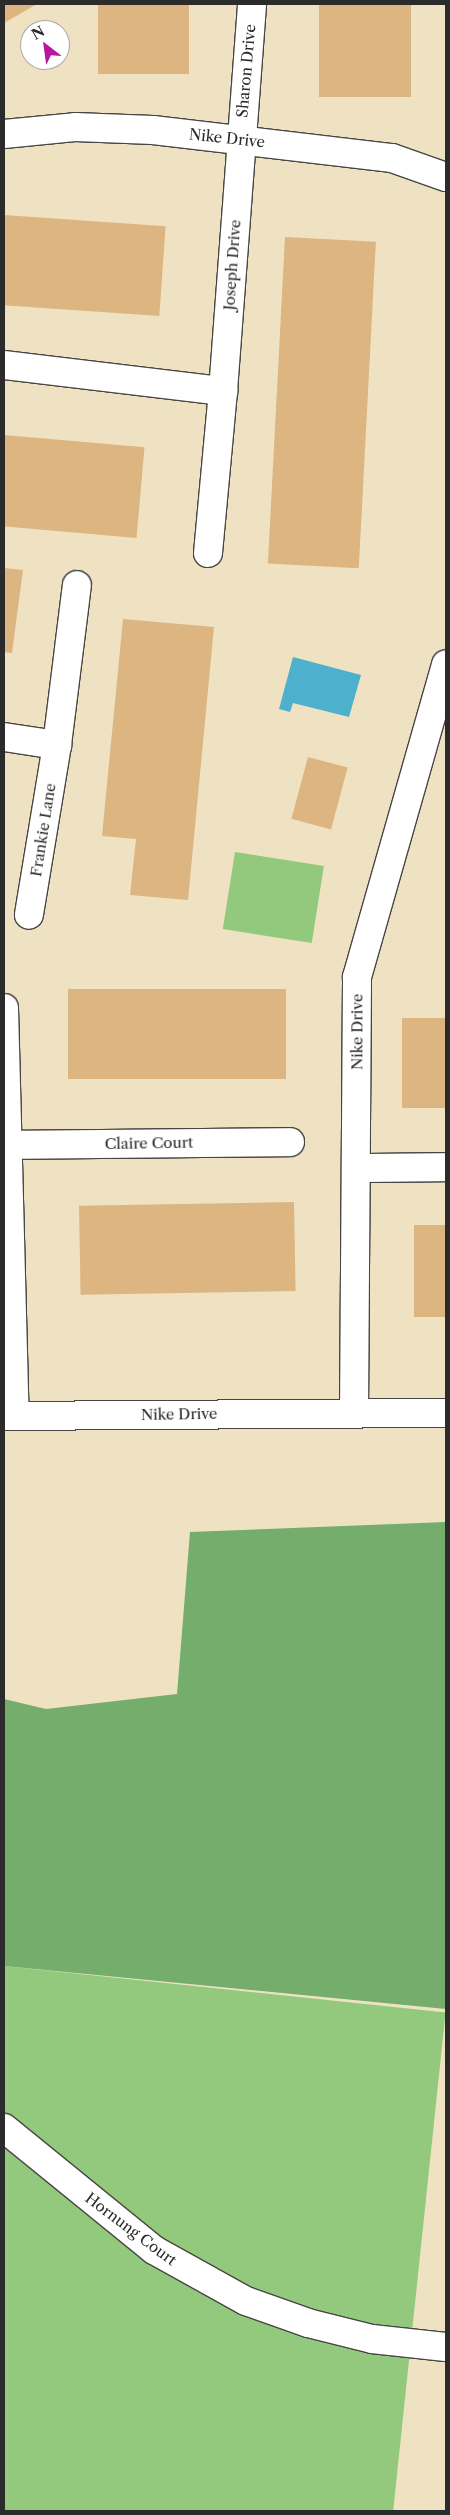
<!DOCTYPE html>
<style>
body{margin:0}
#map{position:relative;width:450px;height:2515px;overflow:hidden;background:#efe2c3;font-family:"Libre Caslon Text",serif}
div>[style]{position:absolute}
.green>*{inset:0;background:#92c97c;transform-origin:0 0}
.forest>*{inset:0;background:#75ad6c}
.water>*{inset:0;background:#4db0cc}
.building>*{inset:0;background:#dcb581;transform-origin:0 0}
.roads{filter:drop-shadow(1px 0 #484642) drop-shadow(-1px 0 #484642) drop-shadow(0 1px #484642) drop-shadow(0 -1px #484642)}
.minor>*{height:28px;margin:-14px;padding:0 14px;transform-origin:14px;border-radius:14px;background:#fff}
span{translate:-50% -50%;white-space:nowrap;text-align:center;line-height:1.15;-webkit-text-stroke:4.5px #fff;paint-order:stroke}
.street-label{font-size:15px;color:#2b2b2b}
.frame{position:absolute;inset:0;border:5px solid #2b2b2b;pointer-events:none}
.north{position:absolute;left:20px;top:20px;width:50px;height:50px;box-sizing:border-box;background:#fff;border:1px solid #aaa;border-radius:50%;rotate:330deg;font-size:14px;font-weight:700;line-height:20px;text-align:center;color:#2b2b2b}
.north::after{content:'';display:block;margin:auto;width:18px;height:22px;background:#b5179e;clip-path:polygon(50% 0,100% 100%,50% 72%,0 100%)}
</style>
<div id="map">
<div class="green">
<i style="left:235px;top:852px;width:90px;height:78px;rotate:9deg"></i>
<i style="left:4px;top:1966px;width:444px;height:545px;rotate:6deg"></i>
</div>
<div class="forest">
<i style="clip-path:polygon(446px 1522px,446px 2009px,4px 1966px,4px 1699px,46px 1709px,177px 1694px,190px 1532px)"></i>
</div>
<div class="water">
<i style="clip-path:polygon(293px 657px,361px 675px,349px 717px,293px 703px,290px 712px,279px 709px)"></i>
</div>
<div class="building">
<i style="clip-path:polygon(4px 4px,37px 4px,4px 23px)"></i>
<i style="left:98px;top:4px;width:91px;height:70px"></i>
<i style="left:319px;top:4px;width:92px;height:93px"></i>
<i style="left:4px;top:215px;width:162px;height:90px;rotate:4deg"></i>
<i style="left:285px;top:237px;width:91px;height:327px;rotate:3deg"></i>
<i style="left:4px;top:435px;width:141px;height:91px;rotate:5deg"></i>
<i style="clip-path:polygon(4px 568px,23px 570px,12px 653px,4px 652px)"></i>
<i style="clip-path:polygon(123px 619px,214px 627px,188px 900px,130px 895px,136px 839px,102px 836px)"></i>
<i style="left:308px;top:757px;width:41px;height:64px;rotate:15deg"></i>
<i style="left:68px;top:989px;width:218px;height:90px"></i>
<i style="left:446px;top:1018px;width:90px;height:44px;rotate:90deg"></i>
<i style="left:294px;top:1202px;width:89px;height:215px;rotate:89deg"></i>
<i style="left:414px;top:1225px;width:32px;height:92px"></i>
</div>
<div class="roads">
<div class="minor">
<i style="left:4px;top:134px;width:71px;rotate:-5.6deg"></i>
<i style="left:75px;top:127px;width:78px;rotate:2.2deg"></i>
<i style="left:153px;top:130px;width:241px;rotate:6.7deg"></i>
<i style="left:392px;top:158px;width:57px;rotate:19.4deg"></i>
<i style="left:4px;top:365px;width:221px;rotate:6.8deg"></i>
<i style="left:208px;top:553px;width:163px;rotate:-84.7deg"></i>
<i style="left:223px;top:391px;width:388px;rotate:-85.7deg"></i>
<i style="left:4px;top:737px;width:54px;rotate:8.6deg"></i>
<i style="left:57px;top:745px;width:172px;rotate:99.4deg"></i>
<i style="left:57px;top:745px;width:161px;rotate:-82.9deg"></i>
<i style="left:4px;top:1008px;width:408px;rotate:88.5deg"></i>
<i style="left:7px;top:1145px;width:283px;rotate:-0.6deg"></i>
<i style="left:356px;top:1168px;width:90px;rotate:-0.6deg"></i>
<i style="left:354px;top:1412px;width:435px;rotate:-89.6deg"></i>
<i style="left:357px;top:977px;width:325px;rotate:-74.1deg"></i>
<i style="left:4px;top:1416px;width:442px;rotate:-0.4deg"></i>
<i style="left:4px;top:2128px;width:193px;rotate:39.1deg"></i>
<i style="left:154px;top:2250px;width:105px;rotate:29deg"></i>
<i style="left:246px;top:2301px;width:66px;rotate:19.5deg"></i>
<i style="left:308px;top:2323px;width:66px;rotate:14deg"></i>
<i style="left:372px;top:2339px;width:74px;rotate:6.2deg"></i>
</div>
</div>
<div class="street-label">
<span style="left:246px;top:71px;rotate:-85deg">Sharon Drive</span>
<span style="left:227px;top:138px;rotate:6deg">Nike Drive</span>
<span style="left:232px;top:265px;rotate:-86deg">Joseph Drive</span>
<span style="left:43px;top:830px;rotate:-81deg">Frankie Lane</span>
<span style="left:357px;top:1032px;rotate:-90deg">Nike Drive</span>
<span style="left:149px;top:1143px;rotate:-1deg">Claire Court</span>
<span style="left:179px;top:1414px;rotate:-1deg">Nike Drive</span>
<span style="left:131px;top:2229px;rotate:37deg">Hornung Court</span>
</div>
<div class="frame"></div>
<div class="north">N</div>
</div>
